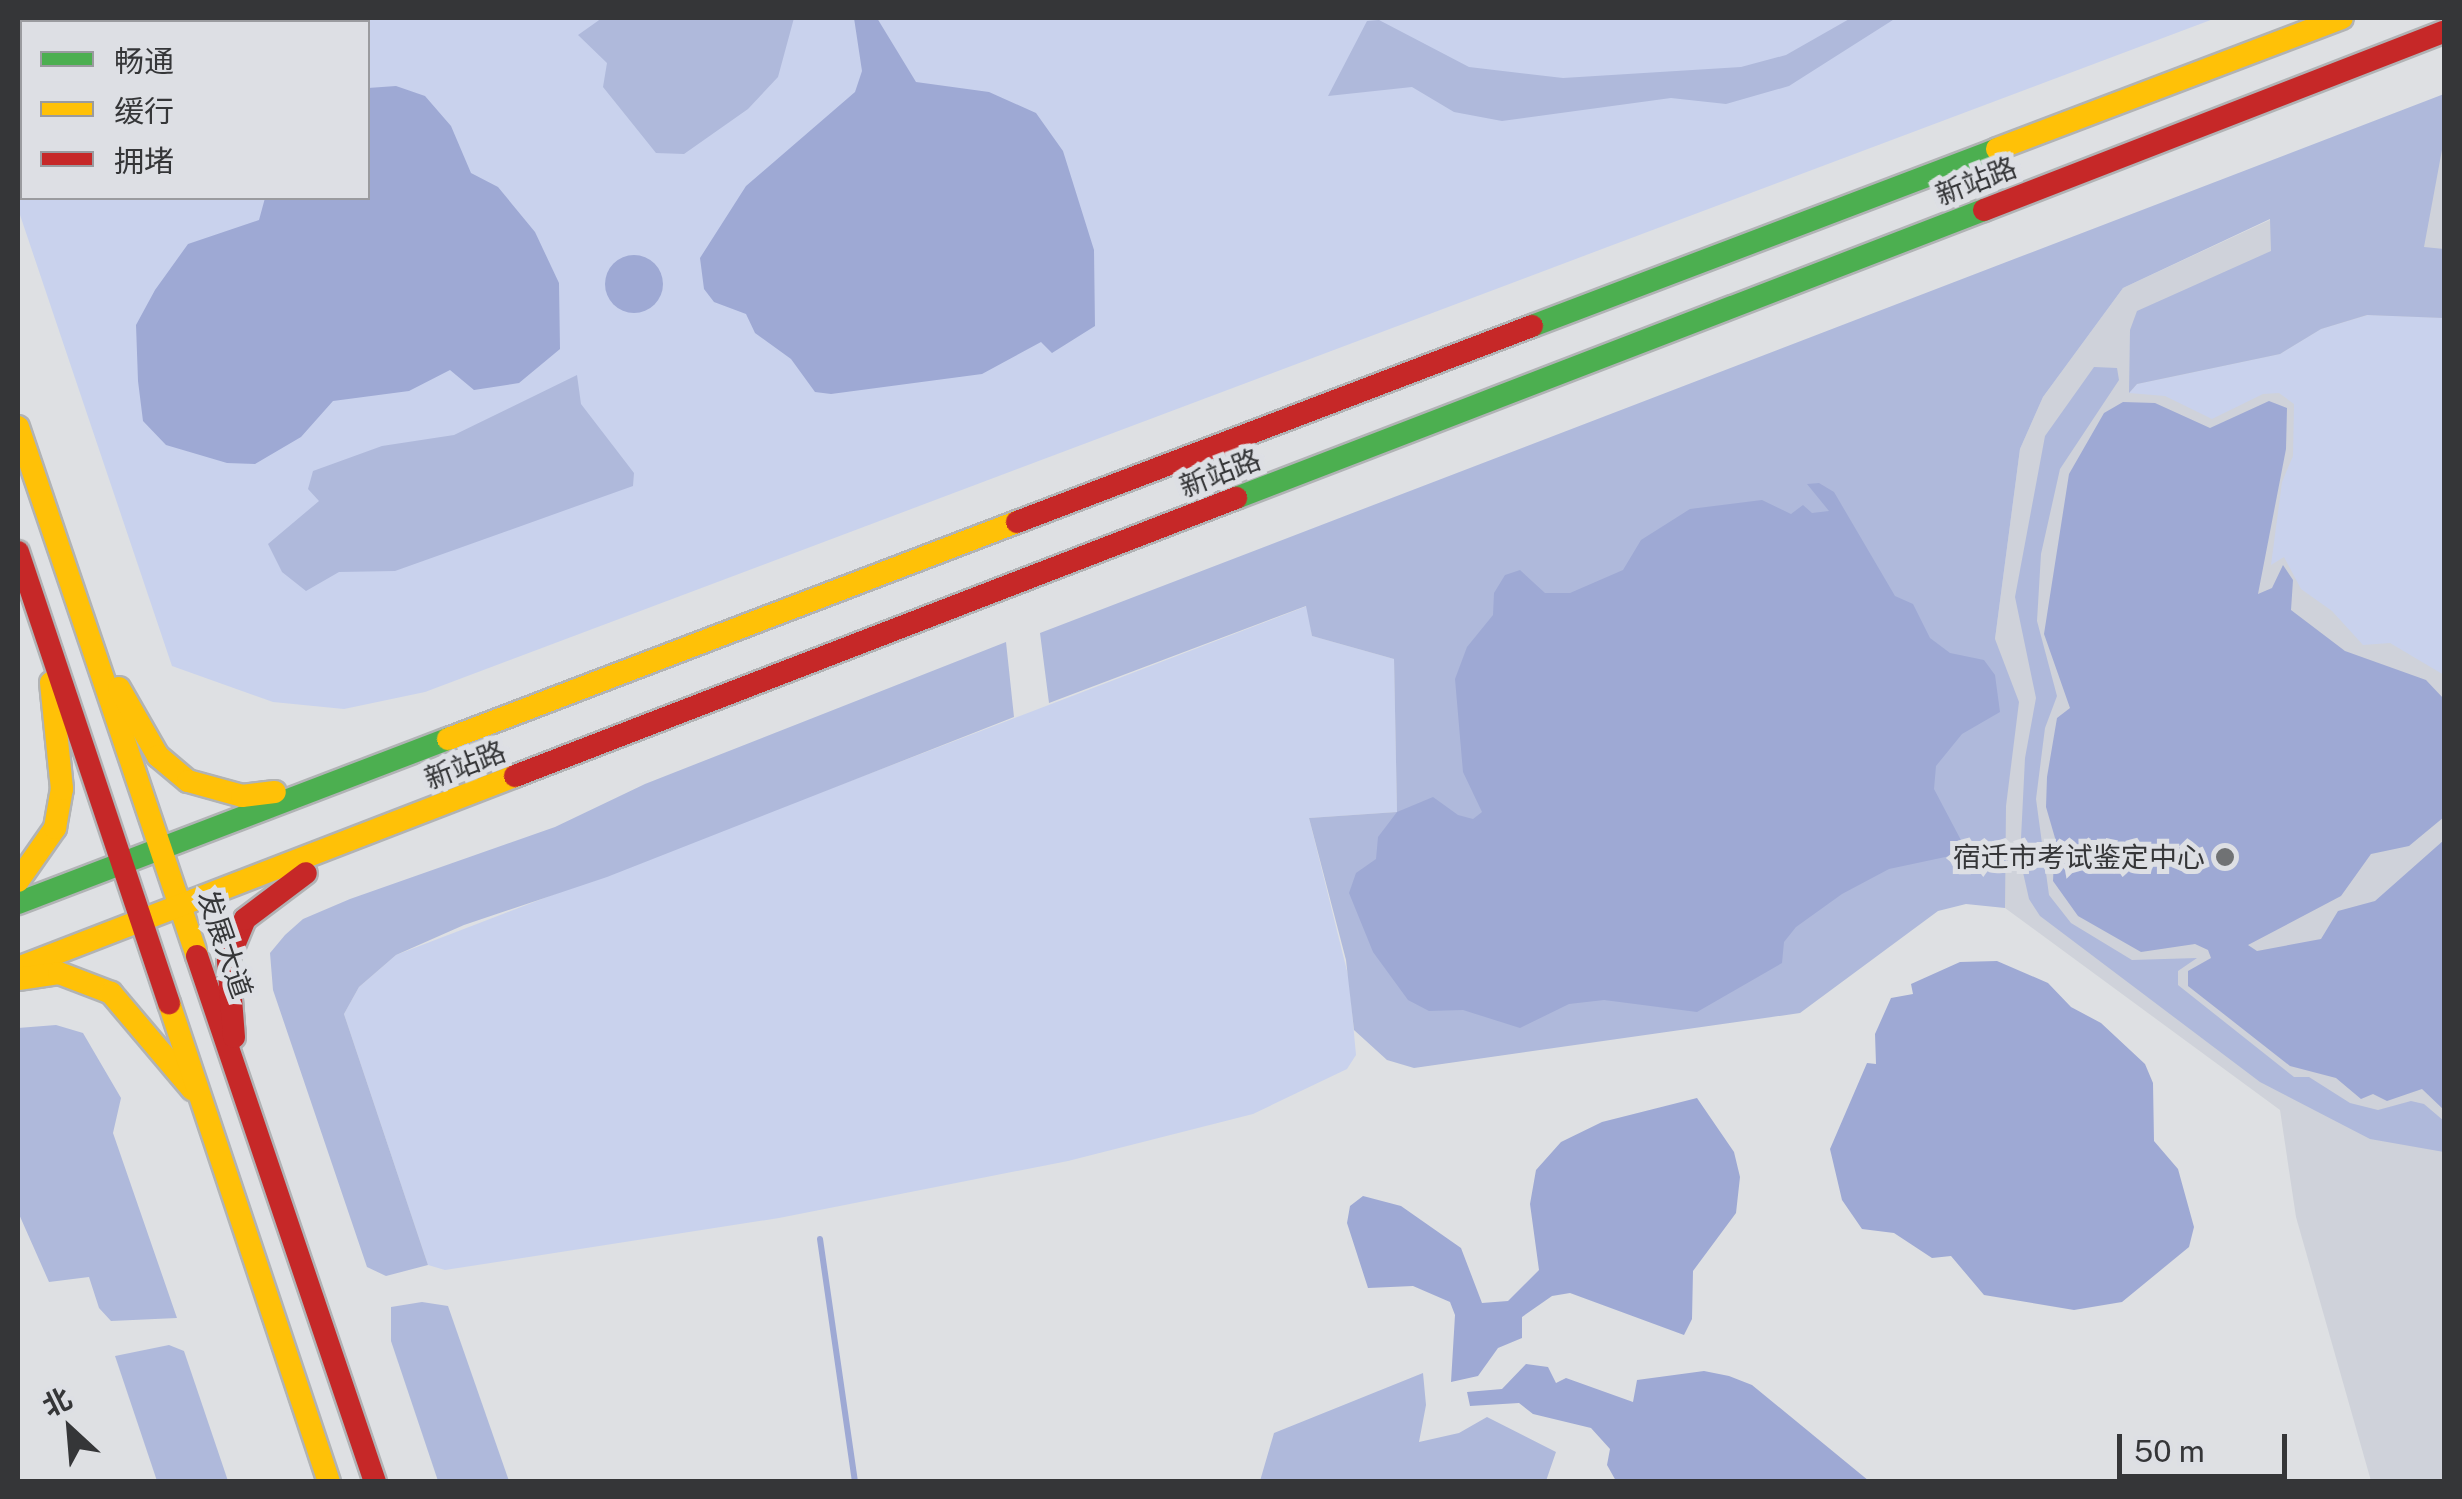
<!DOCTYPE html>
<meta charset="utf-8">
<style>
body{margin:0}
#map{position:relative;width:2462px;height:1499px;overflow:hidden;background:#dee0e3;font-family:"Public Sans","Noto Sans SC",sans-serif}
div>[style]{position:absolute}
.built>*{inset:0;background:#cfd2da}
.green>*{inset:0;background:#c9d2ed}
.forest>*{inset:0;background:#afb9db}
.water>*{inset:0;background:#9ea9d4}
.round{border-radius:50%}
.stream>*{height:6px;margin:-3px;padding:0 3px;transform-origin:3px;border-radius:3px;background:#9ea9d4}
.roads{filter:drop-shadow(2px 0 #b1b3b5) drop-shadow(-2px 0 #b1b3b5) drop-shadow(0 2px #b1b3b5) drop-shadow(0 -2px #b1b3b5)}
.fast>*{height:22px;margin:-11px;padding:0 11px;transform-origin:11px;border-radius:11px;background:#4caf50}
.slow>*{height:22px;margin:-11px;padding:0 11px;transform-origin:11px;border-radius:11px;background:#ffc107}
.jam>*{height:22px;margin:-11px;padding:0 11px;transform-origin:11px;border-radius:11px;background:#c62828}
.dots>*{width:28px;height:28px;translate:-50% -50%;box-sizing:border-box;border:5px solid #dddfe4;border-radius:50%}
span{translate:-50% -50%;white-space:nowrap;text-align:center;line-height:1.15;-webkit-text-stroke:10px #dddfe4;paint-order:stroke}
.street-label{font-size:28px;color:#353638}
.poi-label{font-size:28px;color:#353638}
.right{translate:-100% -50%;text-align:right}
.frame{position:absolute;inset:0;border:20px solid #353638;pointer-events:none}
.legend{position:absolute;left:20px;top:20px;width:350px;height:180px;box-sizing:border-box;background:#dddfe4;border:2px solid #9a9b9f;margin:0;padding:12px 18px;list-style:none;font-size:30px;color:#353638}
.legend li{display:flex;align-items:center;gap:20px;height:50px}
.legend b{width:50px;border:2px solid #9a9b9f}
.north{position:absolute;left:20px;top:1379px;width:100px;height:100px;-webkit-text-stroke:8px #dddfe4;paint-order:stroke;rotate:334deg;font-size:28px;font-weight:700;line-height:40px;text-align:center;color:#353638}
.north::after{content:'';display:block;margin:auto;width:35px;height:45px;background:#353638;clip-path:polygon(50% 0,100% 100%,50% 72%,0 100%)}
.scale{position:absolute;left:2117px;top:1434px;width:170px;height:45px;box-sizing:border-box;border:5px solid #353638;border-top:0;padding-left:12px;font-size:30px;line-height:35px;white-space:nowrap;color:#353638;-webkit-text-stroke:8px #dddfe4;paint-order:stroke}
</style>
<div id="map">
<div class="built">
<i style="clip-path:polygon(2444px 139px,2444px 1481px,2371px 1481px,2296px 1217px,2280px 1110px,2005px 908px,1995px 639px,2020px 449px,2043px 397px,2123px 288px)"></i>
</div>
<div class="green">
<i style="clip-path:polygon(evenodd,18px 18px,2216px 18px,425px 692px,344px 709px,273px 702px,172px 666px,18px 209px,18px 18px,22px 22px,368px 22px,368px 198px,22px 198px,22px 22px)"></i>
<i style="clip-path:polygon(2368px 315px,2444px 318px,2444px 675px,2390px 643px,2363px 645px,2332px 611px,2301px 589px,2284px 557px,2271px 565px,2282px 482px,2293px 456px,2294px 404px,2279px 393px,2263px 394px,2212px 419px,2165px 396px,2129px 393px,2137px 384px,2280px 354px,2321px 329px)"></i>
<i style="clip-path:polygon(1307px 606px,1312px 636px,1394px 659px,1397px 812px,1309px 818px,1349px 979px,1356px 1055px,1347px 1069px,1253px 1114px,1068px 1161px,779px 1218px,445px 1270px,428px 1265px,344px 1014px,359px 987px,396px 955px)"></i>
</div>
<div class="forest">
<i style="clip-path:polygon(602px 18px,794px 18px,778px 77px,748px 109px,684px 154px,656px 153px,603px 87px,607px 63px,578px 35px)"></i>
<i style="clip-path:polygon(1851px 18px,1896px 18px,1789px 86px,1726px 104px,1671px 98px,1502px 121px,1454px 112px,1412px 87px,1328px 96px,1367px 21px,1379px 20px,1469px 67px,1563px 78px,1741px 67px,1786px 55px)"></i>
<i style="clip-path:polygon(2444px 94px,2444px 139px,2424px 247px,2444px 249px,2444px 318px,2367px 315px,2321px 329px,2280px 354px,2137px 384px,2129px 393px,2130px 330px,2137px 311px,2271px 251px,2270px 219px,2123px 288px,2043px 397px,2020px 449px,1995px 639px,2019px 702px,2006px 806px,2005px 908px,1966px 904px,1938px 911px,1800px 1013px,1414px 1068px,1387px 1060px,1354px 1030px,1346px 960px,1309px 818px,1397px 812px,1394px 659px,1312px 636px,1306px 606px,1049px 703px,1040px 633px)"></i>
<i style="clip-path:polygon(2094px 367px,2117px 368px,2119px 380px,2060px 469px,2041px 554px,2037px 621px,2057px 696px,2045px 728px,2036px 799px,2049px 895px,2071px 923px,2132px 960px,2197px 958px,2178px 971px,2178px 985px,2294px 1077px,2309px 1077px,2350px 1103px,2378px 1110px,2411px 1101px,2424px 1104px,2444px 1121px,2444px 1152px,2370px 1139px,2260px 1082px,2040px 916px,2029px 899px,2020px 859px,2025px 758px,2036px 698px,2015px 597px,2045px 436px)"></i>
<i style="clip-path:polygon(577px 375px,581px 404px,634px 473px,633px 486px,395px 571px,339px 572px,306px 591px,282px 572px,268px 544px,319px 501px,308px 489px,313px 471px,382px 446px,454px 435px)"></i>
<i style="clip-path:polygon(1006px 642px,1014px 717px,607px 877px,464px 925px,396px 955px,359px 987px,344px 1014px,428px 1265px,386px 1276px,367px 1267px,273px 990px,270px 953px,285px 935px,303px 919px,350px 899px,555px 827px,645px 784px)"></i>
<i style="clip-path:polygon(56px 1025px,83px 1033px,121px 1098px,113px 1133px,177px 1318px,111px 1321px,99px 1308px,89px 1277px,49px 1282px,18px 1212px,18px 1028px)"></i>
<i style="clip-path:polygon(422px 1302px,448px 1306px,509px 1481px,438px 1481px,391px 1341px,391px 1307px)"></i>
<i style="clip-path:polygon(169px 1345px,184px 1351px,228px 1481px,157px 1481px,115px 1356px)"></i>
<i style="clip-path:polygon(1423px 1373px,1426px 1405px,1419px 1442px,1459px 1433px,1487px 1417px,1556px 1452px,1546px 1481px,1260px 1481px,1274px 1433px)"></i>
</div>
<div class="water">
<i style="clip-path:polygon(854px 18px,877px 18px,916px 82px,989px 92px,1036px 113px,1063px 151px,1094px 250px,1095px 326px,1052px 353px,1041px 342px,982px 374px,831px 394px,815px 392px,791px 359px,755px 333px,746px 314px,714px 302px,704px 289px,700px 258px,746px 186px,855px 92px,862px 71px)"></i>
<i style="clip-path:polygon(396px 86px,425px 96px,451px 126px,471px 173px,498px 187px,535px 232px,559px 283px,560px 349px,519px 383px,474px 390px,450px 370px,409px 391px,333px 401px,301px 437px,255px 464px,227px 463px,166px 445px,143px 421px,138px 381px,136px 325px,155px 290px,188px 244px,259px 220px,265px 198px,368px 198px,368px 88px)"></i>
<i class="round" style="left:605px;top:255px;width:58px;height:58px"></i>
<i style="clip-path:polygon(2269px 401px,2287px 408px,2286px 449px,2258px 594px,2272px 588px,2283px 565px,2293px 580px,2291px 610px,2345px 651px,2426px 680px,2443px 698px,2444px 817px,2409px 846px,2371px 854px,2341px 896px,2248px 945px,2257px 951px,2321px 939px,2338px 911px,2375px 901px,2444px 840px,2444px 1110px,2422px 1089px,2387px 1101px,2373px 1094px,2361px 1099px,2336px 1078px,2290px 1066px,2188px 986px,2188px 971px,2211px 958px,2208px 950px,2195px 944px,2141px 952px,2078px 916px,2053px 881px,2055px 838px,2046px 807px,2047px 777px,2057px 718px,2070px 708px,2044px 634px,2069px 474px,2104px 413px,2123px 402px,2155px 403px,2210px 428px)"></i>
<i style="clip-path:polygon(1819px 483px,1834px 492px,1895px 596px,1913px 604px,1930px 638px,1950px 653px,1984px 660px,1995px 675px,2000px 712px,1962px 734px,1936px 766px,1934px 789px,1963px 844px,1950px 856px,1889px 869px,1842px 894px,1796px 927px,1784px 942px,1782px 963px,1697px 1012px,1604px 1000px,1569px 1004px,1520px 1028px,1463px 1010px,1429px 1011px,1408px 1000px,1373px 952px,1349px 893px,1356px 873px,1376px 859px,1378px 837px,1397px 812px,1433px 797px,1458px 815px,1473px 819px,1482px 812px,1463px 772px,1455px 679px,1467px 647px,1493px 615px,1494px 593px,1505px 575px,1520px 570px,1545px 593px,1570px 593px,1623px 570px,1641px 540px,1690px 509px,1762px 500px,1791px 514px,1803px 505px,1812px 513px,1829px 511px,1807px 484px)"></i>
<i style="clip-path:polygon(1997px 961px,2048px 983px,2071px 1007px,2101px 1023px,2145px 1064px,2153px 1083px,2154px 1141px,2178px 1169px,2194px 1227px,2189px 1247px,2122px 1302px,2074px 1310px,1984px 1295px,1951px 1256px,1932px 1258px,1894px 1233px,1862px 1229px,1842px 1200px,1830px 1149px,1867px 1063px,1876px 1064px,1875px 1034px,1891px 998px,1913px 994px,1911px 984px,1960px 962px)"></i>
<i style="clip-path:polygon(1697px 1098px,1734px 1152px,1740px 1177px,1736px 1213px,1693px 1271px,1692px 1319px,1684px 1335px,1570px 1293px,1552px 1296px,1522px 1317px,1522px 1338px,1498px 1348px,1478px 1376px,1451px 1382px,1455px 1315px,1450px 1302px,1413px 1286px,1368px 1288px,1347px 1223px,1350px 1206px,1363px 1196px,1401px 1206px,1461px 1248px,1482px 1303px,1508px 1301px,1539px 1270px,1530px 1204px,1536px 1170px,1561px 1142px,1602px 1122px)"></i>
<i style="clip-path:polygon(1526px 1364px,1548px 1367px,1556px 1383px,1566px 1378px,1633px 1402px,1637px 1380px,1704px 1371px,1729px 1376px,1752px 1385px,1869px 1481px,1616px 1481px,1607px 1465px,1610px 1449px,1591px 1428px,1533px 1414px,1519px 1403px,1470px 1406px,1467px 1392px,1502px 1389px)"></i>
</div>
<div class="stream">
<i style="left:820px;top:1239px;width:246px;rotate:81.8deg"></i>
</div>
<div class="roads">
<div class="fast">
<i style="left:1532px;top:326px;width:498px;rotate:-20.8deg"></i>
<i style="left:1236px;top:498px;width:802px;rotate:-21.06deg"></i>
<i style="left:18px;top:903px;width:460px;rotate:-20.9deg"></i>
</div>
<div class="slow">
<i style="left:1997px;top:149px;width:369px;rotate:-20.8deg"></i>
<i style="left:18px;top:427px;width:558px;rotate:71.31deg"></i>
<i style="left:119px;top:688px;width:78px;rotate:60.2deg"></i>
<i style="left:158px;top:756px;width:39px;rotate:40deg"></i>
<i style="left:188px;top:781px;width:56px;rotate:15.5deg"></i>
<i style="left:242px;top:796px;width:33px;rotate:-7deg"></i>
<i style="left:448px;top:739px;width:609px;rotate:-20.88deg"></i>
<i style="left:18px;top:881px;width:65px;rotate:-55.1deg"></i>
<i style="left:55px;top:828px;width:40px;rotate:-80deg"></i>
<i style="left:62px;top:789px;width:107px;rotate:-95.9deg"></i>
<i style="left:18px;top:968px;width:533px;rotate:-21.12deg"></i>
<i style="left:18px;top:979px;width:41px;rotate:-8.3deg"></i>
<i style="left:59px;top:973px;width:56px;rotate:21deg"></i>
<i style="left:111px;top:993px;width:126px;rotate:49.8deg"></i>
<i style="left:169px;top:1003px;width:505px;rotate:71.53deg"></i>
</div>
<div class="jam">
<i style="left:1984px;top:210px;width:493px;rotate:-21.2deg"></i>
<i style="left:1017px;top:522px;width:551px;rotate:-20.84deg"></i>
<i style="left:18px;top:552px;width:476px;rotate:71.5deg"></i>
<i style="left:515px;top:776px;width:773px;rotate:-21.09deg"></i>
<i style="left:197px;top:956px;width:555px;rotate:71.3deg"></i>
<i style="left:234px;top:1037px;width:77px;rotate:-94.5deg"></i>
<i style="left:228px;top:960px;width:44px;rotate:-67.5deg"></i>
<i style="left:245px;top:919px;width:76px;rotate:-37deg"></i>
</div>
</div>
<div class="dots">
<i style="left:2225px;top:857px;background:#707274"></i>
</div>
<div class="street-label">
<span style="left:1976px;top:181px;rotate:-21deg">新站路</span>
<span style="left:1220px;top:473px;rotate:-21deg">新站路</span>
<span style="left:465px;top:765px;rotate:-21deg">新站路</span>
<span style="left:225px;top:944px;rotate:71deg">发展大道</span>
</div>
<div class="poi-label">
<span class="right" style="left:2205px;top:857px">宿迁市考试鉴定中心</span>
</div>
<div class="frame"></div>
<ul class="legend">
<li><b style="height:12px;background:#4caf50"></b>畅通</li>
<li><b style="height:12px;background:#ffc107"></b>缓行</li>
<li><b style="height:12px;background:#c62828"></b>拥堵</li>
</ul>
<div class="north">北</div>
<div class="scale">50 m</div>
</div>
